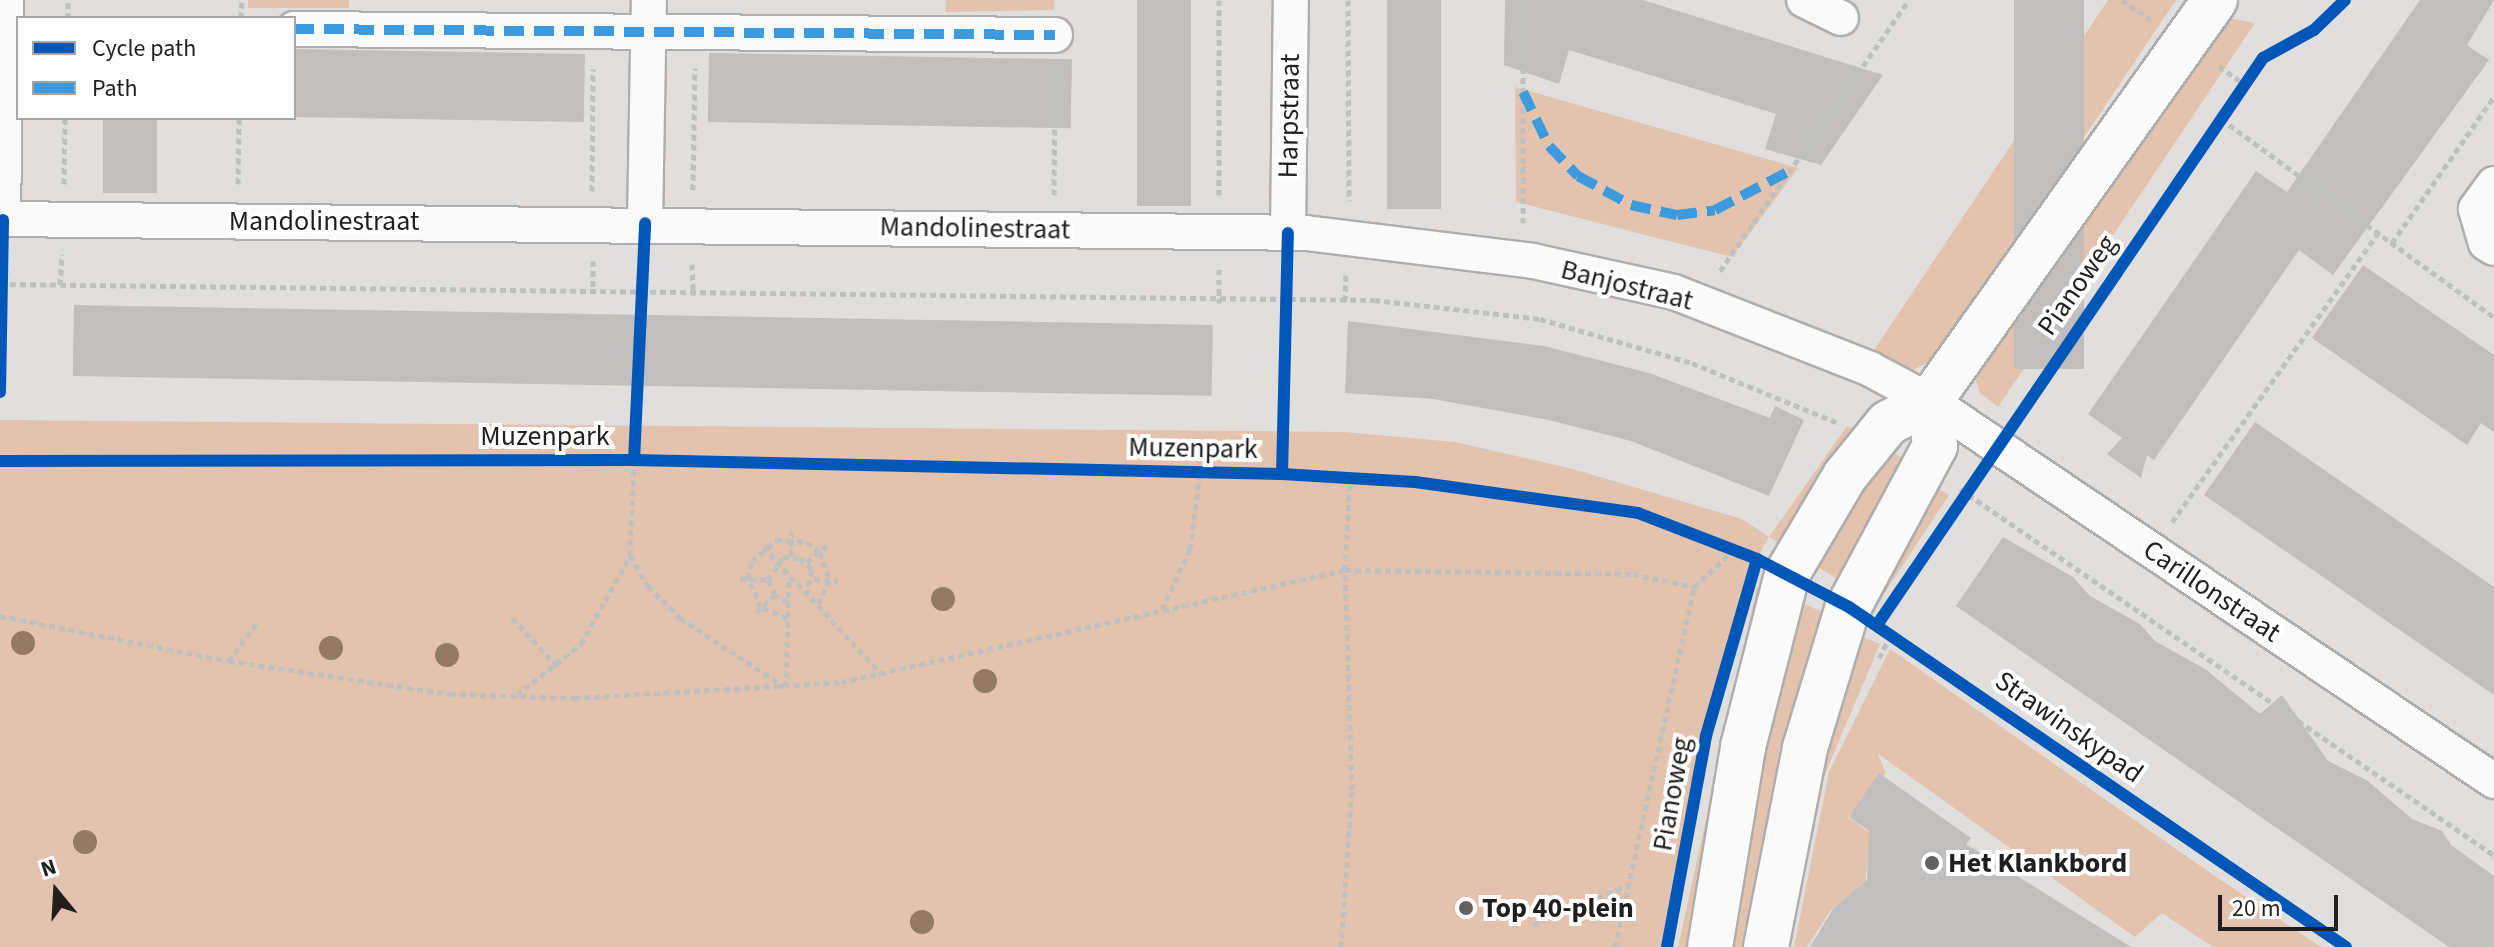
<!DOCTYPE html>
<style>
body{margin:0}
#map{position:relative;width:2494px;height:947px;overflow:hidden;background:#e1dfdd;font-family:"Source Sans 3",sans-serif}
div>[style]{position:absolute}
.green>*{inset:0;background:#e3c3ad;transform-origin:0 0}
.building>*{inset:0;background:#c1bfbd;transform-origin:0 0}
.path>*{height:5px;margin-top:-2.5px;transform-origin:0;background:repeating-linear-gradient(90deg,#c0c0bf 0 6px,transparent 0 10px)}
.roads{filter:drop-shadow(2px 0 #b0aeac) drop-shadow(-2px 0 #b0aeac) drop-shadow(0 2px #b0aeac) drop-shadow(0 -2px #b0aeac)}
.street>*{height:34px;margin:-17px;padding:0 17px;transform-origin:17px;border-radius:17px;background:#fafafa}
.secondary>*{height:44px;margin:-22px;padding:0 22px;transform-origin:22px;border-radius:22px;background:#fafafa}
.quiet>*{height:10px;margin-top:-5px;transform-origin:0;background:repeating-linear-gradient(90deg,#3c9bdf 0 20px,transparent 0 30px)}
.cycleway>*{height:12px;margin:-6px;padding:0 6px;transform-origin:6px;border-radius:6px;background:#0057b8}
.trees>*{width:24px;height:24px;margin:-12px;border-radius:50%;background:#957a63}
.dots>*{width:22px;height:22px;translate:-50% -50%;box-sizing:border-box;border:4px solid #fff;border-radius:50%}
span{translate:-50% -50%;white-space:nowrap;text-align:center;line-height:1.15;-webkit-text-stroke:8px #fff;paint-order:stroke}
.street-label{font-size:28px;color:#201f1d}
.poi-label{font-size:28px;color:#201f1d;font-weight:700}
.left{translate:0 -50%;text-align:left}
.legend{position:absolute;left:16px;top:16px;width:280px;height:104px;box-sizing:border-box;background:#fff;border:2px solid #a6a5a5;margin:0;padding:10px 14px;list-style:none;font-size:24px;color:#201f1d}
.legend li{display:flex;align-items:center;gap:16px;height:40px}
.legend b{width:40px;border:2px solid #a6a5a5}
.north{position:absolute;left:16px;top:851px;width:80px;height:80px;-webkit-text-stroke:6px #fff;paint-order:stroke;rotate:342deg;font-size:22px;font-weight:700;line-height:32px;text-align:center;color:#201f1d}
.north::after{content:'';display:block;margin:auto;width:28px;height:36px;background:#201f1d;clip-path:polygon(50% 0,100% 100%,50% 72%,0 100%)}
.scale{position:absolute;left:2218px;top:895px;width:120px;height:36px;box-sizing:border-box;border:4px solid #201f1d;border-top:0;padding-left:10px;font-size:24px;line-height:28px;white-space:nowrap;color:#201f1d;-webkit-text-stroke:6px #fff;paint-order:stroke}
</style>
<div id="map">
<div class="green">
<i style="left:248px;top:0;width:101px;height:8px"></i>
<i style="clip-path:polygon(946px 0,1054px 0,1054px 10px,945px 12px)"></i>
<i style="clip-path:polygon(2108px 0,2176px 0,1935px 359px,1915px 369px,1895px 368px,1872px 353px)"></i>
<i style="clip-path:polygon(2218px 16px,2255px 23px,1998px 407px,1980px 393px,1975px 378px,1983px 362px)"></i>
<i style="clip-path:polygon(1515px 87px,1798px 168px,1732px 257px,1516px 202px)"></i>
<i style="clip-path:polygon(0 420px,1345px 432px,1455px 442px,1573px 469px,1742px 519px,1769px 537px,1847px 426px,1859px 432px,1786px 548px,1769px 537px,1752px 568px,1706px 736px,1667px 947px,0 947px)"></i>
<i style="left:1882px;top:445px;width:35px;height:137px;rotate:33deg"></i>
<i style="clip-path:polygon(1933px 486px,1949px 495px,1882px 597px,1871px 590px)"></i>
<i style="clip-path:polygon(1772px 586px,1699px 947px,1678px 947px,1757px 587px)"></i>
<i style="clip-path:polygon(1795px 600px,1829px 615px,1750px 947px,1721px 947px)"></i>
<i style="clip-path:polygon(1853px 633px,1880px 644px,1817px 793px)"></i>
<i style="clip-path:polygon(1890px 649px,2209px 872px,2321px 947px,2213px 947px,2162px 913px,2135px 937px,1877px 753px,1886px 773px,1848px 817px,1870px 833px,1865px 885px,1830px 911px,1807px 947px,1794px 947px,1829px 772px)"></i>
</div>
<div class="building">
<i style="left:1137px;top:0;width:54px;height:206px"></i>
<i style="left:1387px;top:0;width:54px;height:209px"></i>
<i style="clip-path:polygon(1505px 0,1643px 0,1883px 75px,1821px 165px,1765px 149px,1776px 114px,1673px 82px,1569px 50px,1559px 84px,1504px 65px)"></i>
<i style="left:2014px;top:0;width:70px;height:369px"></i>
<i style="clip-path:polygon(2420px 0,2494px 0,2467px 45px,2489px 60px,2333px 275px,2299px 250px,2154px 460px,2147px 455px,2141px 478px,2107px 454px,2122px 438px,2088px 414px,2256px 171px,2287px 192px)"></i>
<i style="left:294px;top:49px;width:291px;height:68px;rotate:1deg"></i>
<i style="left:709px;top:53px;width:363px;height:69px;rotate:1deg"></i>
<i style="left:103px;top:118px;width:54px;height:75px"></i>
<i style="clip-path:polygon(2363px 265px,2494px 355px,2494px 432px,2481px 423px,2467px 445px,2312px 338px)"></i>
<i style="left:74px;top:305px;width:1139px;height:71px;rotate:1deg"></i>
<i style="clip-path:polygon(1348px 321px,1544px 346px,1649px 373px,1770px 418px,1775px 406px,1804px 420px,1769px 496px,1631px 441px,1549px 420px,1433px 399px,1345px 393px)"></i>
<i style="clip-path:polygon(2255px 422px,2494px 587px,2494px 695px,2204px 495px)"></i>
<i style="clip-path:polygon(2003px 537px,2073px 577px,2090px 596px,2140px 624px,2155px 641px,2205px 669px,2260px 714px,2282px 695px,2328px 761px,2368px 781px,2412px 819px,2442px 831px,2451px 845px,2494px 876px,2494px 947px,2449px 947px,1956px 606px)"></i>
<i style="clip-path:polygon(1879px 773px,1971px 838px,1966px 844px,2131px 947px,1810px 947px,1833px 909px,1867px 880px,1869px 831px,1849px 817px)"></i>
</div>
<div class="path">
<i style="left:1348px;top:0;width:201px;rotate:89.7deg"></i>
<i style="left:2122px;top:0;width:35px;rotate:35deg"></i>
<i style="left:68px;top:18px;width:18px;rotate:-90deg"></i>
<i style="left:241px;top:18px;width:18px;rotate:-87deg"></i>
<i style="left:2219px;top:66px;width:32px;rotate:36deg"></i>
<i style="left:2221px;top:119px;width:337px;rotate:36deg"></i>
<i style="left:64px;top:184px;width:66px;rotate:-89.1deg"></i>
<i style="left:238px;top:184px;width:66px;rotate:-89.1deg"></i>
<i style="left:693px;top:190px;width:122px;rotate:-89.1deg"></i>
<i style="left:592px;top:191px;width:122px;rotate:-89.5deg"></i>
<i style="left:1054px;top:195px;width:122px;rotate:-89.5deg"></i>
<i style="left:1219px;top:195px;width:195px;rotate:-90deg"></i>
<i style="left:1523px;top:223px;width:223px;rotate:-90deg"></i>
<i style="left:2392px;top:243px;width:178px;rotate:-55.1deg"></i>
<i style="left:593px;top:261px;width:32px;rotate:90deg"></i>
<i style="left:692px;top:264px;width:31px;rotate:88deg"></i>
<i style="left:1219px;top:269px;width:34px;rotate:90deg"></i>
<i style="left:1720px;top:271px;width:330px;rotate:-55.1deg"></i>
<i style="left:0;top:284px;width:1374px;rotate:0.67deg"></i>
<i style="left:1374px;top:300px;width:167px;rotate:6.5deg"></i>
<i style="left:1540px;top:319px;width:158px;rotate:16.1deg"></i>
<i style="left:1692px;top:363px;width:156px;rotate:22.3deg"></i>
<i style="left:60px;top:285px;width:31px;rotate:-86deg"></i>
<i style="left:1345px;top:301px;width:27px;rotate:-88deg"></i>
<i style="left:634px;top:460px;width:96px;rotate:92.4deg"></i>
<i style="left:630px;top:556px;width:35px;rotate:59deg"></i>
<i style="left:648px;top:586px;width:45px;rotate:45deg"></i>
<i style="left:680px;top:618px;width:127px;rotate:33.4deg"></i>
<i style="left:1960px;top:489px;width:647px;rotate:34.43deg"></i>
<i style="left:2172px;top:522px;width:355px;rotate:-54.5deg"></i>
<i style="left:763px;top:547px;width:174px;rotate:46.9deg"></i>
<i style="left:791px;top:556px;width:28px;rotate:-88deg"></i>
<i style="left:807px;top:562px;width:26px;rotate:-40deg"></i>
<i style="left:740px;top:578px;width:28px;rotate:4deg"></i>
<i style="left:814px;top:579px;width:24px;rotate:5deg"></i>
<i style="left:788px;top:602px;width:15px;rotate:-152deg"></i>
<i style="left:775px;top:595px;width:17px;rotate:-115deg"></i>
<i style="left:768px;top:580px;width:27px;rotate:-57deg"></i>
<i style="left:783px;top:557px;width:17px;rotate:3deg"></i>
<i style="left:800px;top:558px;width:17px;rotate:45deg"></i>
<i style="left:812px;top:570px;width:27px;rotate:103deg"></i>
<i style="left:1162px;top:609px;width:66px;rotate:-65deg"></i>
<i style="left:1190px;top:549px;width:77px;rotate:-82.5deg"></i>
<i style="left:756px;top:612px;width:25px;rotate:-42deg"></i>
<i style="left:0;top:616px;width:233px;rotate:11.1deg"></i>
<i style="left:229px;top:661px;width:223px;rotate:8.5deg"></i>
<i style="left:450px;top:694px;width:124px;rotate:1.8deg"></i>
<i style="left:574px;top:698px;width:267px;rotate:-3.4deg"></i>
<i style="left:841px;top:682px;width:516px;rotate:-12.53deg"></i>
<i style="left:1345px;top:570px;width:288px;rotate:0.8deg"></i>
<i style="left:1633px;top:574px;width:62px;rotate:12deg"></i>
<i style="left:1694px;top:587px;width:54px;rotate:-42.8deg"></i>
<i style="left:512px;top:618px;width:67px;rotate:46.8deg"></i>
<i style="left:787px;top:618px;width:28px;rotate:-157deg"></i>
<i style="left:761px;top:607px;width:32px;rotate:-114deg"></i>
<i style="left:748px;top:578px;width:17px;rotate:-77deg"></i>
<i style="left:752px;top:561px;width:33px;rotate:-40deg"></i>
<i style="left:777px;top:540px;width:30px;rotate:4deg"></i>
<i style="left:807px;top:542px;width:16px;rotate:38deg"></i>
<i style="left:820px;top:552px;width:29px;rotate:72deg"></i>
<i style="left:829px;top:580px;width:30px;rotate:114deg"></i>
<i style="left:1879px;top:658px;width:27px;rotate:-62deg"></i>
<i style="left:229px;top:661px;width:49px;rotate:-54.1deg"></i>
<i style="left:786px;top:687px;width:109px;rotate:-88.4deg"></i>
<i style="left:517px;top:695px;width:82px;rotate:-38.6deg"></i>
<i style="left:581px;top:644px;width:101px;rotate:-60.9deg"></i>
<i style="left:1533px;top:925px;width:100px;rotate:-23deg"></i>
<i style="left:1341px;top:947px;width:157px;rotate:-86deg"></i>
<i style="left:1352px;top:790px;width:220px;rotate:-91.8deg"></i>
<i style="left:1345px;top:570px;width:91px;rotate:-86.9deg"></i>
<i style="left:1615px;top:947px;width:369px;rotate:-77.6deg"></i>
</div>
<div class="roads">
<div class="street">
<i style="left:1804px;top:0;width:41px;rotate:25.9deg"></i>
<i style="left:294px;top:29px;width:761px;rotate:0.45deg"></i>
<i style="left:2494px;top:184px;width:31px;rotate:126deg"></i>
<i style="left:2476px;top:209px;width:35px;rotate:74deg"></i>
<i style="left:2486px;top:243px;width:9px;rotate:32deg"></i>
<i style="left:0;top:219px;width:1306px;rotate:0.61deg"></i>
<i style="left:1306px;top:233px;width:229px;rotate:7deg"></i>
<i style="left:1533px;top:261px;width:144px;rotate:12.4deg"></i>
<i style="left:1674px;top:292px;width:211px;rotate:21.4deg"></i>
<i style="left:1870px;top:369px;width:68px;rotate:28.1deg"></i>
<i style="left:1930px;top:401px;width:680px;rotate:33.97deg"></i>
<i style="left:3px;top:220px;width:220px;rotate:-89.2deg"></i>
<i style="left:645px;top:223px;width:223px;rotate:-89deg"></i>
<i style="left:1288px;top:233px;width:233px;rotate:-89.3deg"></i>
</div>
<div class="secondary">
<i style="left:1710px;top:947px;width:203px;rotate:-80.6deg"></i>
<i style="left:1743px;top:747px;width:179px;rotate:-75.7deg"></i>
<i style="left:1787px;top:574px;width:114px;rotate:-59.4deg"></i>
<i style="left:1845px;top:476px;width:68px;rotate:-50.9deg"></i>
<i style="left:1888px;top:423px;width:47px;rotate:-27.6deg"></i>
<i style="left:1930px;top:401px;width:492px;rotate:-54.6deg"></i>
<i style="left:1766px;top:947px;width:203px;rotate:-78.9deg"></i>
<i style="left:1805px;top:748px;width:144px;rotate:-73.1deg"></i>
<i style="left:1847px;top:610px;width:186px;rotate:-61.8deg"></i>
<i style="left:1935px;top:446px;width:45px;rotate:-96.3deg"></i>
</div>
</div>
<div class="quiet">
<i style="left:294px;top:29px;width:761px;rotate:0.45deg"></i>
<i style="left:1523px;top:92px;width:60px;rotate:64.3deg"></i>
<i style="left:1549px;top:146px;width:42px;rotate:46deg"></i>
<i style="left:1578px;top:176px;width:60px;rotate:28.7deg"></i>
<i style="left:1631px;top:205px;width:47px;rotate:12.3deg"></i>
<i style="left:1677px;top:215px;width:38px;rotate:-7deg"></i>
<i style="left:1715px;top:210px;width:88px;rotate:-27.7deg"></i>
</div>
<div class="cycleway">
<i style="left:0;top:392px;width:172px;rotate:-89deg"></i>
<i style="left:634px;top:460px;width:237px;rotate:-87.3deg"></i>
<i style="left:0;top:461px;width:634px;rotate:-0.09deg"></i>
<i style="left:634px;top:460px;width:648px;rotate:1.24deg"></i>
<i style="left:1282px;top:474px;width:133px;rotate:3.4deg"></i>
<i style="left:1415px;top:482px;width:225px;rotate:7.9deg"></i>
<i style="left:1638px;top:513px;width:128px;rotate:21.1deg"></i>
<i style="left:1757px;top:559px;width:104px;rotate:27.6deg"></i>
<i style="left:1849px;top:607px;width:602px;rotate:34.38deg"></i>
<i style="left:1282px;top:474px;width:241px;rotate:-88.6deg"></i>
<i style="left:1877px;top:625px;width:686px;rotate:-55.75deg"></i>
<i style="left:2263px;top:58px;width:58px;rotate:-28.8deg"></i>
<i style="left:2314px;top:30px;width:43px;rotate:-44.1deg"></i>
<i style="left:1667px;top:947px;width:215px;rotate:-79.5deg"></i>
<i style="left:1706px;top:736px;width:184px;rotate:-73.9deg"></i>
</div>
<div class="trees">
<i style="left:943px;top:599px"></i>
<i style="left:23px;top:643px"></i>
<i style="left:331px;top:648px"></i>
<i style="left:447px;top:655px"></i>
<i style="left:985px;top:681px"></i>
<i style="left:85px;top:842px"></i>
<i style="left:922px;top:922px"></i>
</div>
<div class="dots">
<i style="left:1932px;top:863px;background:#646260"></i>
<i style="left:1466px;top:908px;background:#646260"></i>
</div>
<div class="street-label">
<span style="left:1289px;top:116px;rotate:-89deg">Harpstraat</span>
<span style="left:324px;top:221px">Mandolinestraat</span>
<span style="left:975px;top:228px;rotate:1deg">Mandolinestraat</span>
<span style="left:1627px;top:285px;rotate:14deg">Banjostraat</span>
<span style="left:2077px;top:285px;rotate:-55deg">Pianoweg</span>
<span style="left:545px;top:436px">Muzenpark</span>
<span style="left:1193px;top:448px;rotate:1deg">Muzenpark</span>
<span style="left:2212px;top:591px;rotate:34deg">Carillonstraat</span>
<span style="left:2069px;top:727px;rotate:35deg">Strawinskypad</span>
<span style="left:1672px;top:794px;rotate:-80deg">Pianoweg</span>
</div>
<div class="poi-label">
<span class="left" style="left:1948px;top:863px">Het Klankbord</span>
<span class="left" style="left:1482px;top:908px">Top 40-plein</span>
</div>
<ul class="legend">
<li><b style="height:10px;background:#0057b8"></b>Cycle path</li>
<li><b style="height:10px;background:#3c9bdf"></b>Path</li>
</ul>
<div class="north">N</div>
<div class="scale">20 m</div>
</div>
